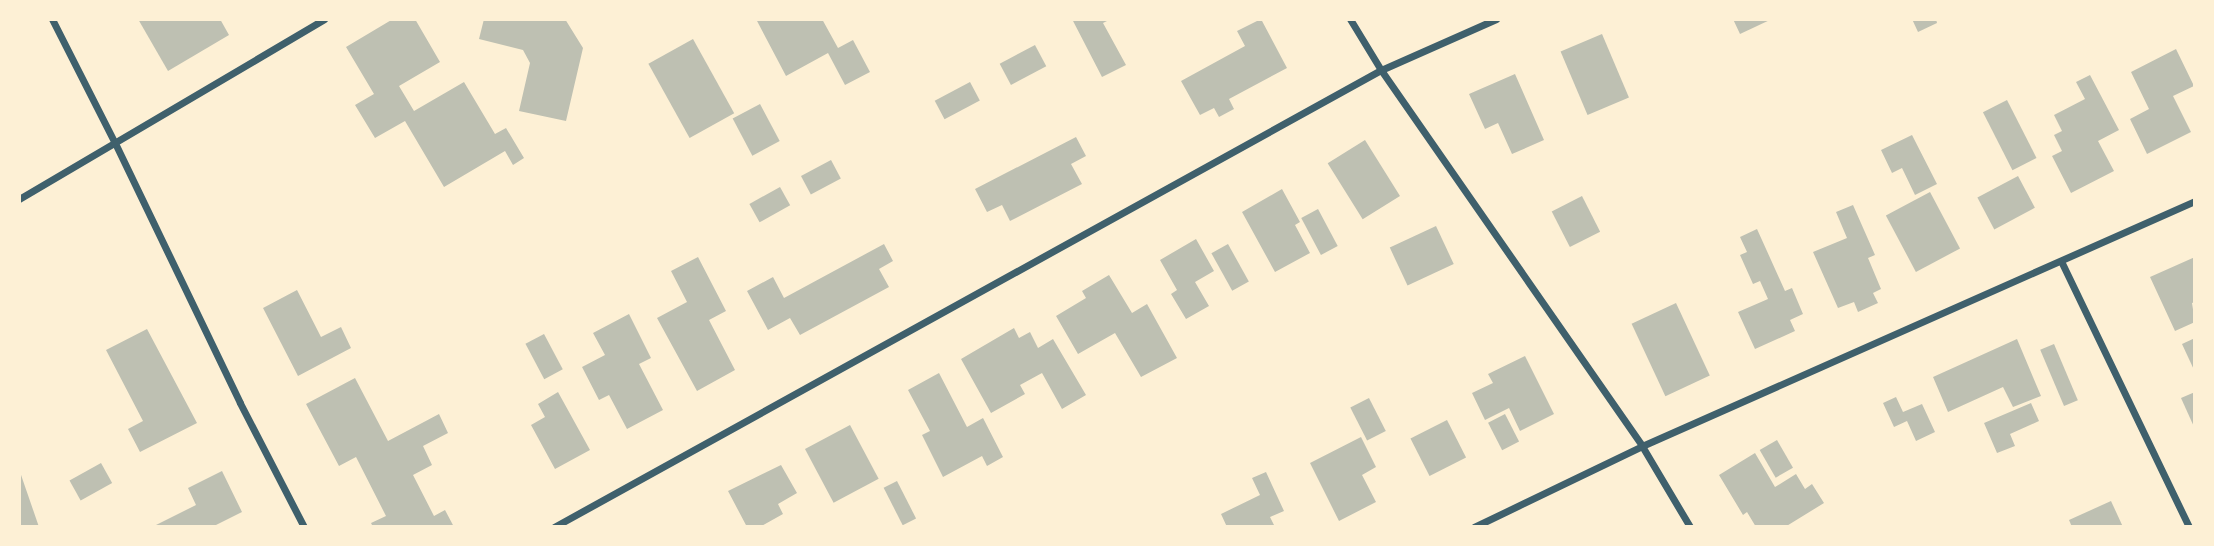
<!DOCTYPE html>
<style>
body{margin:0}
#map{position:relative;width:2214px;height:546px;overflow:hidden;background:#fdf0d5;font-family:Ubuntu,sans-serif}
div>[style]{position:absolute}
.building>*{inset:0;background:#bec0b2;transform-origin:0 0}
.minor>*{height:7px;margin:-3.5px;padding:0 3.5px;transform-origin:3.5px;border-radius:3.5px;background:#3f606c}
span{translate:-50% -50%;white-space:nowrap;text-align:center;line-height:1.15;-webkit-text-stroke:5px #fdf0d5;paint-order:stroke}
.frame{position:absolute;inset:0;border:21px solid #fdf0d5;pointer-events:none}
</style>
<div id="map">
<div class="building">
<i style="clip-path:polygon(138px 19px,220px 19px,229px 35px,168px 71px)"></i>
<i style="clip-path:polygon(393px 19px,415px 19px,440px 62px,399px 86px,414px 111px,464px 82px,495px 134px,506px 128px,524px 158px,513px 165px,505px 151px,444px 187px,405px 121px,375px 138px,355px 105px,374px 94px,346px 47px)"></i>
<i style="clip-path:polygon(484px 19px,565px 19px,583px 48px,566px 121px,519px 111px,530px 63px,523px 50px,479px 39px)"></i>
<i style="clip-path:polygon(756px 19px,822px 19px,838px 48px,853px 40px,870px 72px,845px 85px,828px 53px,786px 76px)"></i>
<i style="clip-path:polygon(1072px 19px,1111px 19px,1103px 23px,1126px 65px,1102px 77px)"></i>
<i style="clip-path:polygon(1261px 19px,1287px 68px,1229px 99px,1234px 109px,1219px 117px,1214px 108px,1200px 115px,1181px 81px,1245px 46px,1237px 31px)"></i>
<i style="clip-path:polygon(1733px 19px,1772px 19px,1740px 34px)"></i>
<i style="clip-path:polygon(1912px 19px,1936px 19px,1937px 23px,1918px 32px)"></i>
<i style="left:1602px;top:34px;width:69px;height:45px;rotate:67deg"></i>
<i style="left:693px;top:39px;width:85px;height:51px;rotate:61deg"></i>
<i style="left:1035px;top:45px;width:24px;height:40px;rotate:62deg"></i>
<i style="clip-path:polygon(2176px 49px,2194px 86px,2173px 96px,2191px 132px,2147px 154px,2130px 119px,2149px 109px,2131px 72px)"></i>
<i style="clip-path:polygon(1515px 74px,1544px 140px,1512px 154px,1498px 123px,1485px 129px,1469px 94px)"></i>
<i style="clip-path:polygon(2090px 75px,2119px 130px,2098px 141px,2114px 171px,2071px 193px,2052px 156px,2062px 151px,2054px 135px,2062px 131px,2054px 115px,2085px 99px,2076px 82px)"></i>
<i style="left:970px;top:82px;width:21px;height:40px;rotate:62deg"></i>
<i style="left:2007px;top:100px;width:65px;height:27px;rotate:63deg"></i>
<i style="left:760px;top:104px;width:42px;height:31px;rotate:62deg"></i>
<i style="clip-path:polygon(1912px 135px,1937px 184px,1915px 195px,1902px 168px,1892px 173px,1881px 150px)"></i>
<i style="clip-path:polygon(1076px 137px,1086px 156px,1071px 164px,1082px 184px,1010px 221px,1002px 205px,987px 212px,975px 189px)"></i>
<i style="left:1365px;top:140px;width:66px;height:44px;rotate:58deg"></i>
<i style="left:831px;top:160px;width:21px;height:34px;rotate:62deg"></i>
<i style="left:2018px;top:176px;width:36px;height:46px;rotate:62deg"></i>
<i style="left:780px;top:187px;width:21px;height:35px;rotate:61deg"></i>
<i style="clip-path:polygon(1282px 189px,1300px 222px,1295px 225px,1310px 253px,1275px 272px,1242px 212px)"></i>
<i style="left:1930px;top:192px;width:64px;height:50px;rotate:62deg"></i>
<i style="left:1582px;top:196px;width:40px;height:34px;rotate:63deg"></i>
<i style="clip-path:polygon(1853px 205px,1875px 255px,1868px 258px,1881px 289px,1873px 293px,1878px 303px,1858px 312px,1854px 302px,1838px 308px,1813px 252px,1847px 238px,1836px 212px)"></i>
<i style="left:1318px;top:209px;width:42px;height:19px;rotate:62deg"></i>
<i style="left:1436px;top:226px;width:42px;height:51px;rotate:65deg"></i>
<i style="clip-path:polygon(1757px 229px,1785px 291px,1792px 288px,1803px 314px,1790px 320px,1795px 331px,1755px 349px,1738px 312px,1768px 299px,1760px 281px,1753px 284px,1740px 255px,1747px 252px,1740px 237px)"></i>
<i style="clip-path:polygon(1196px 239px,1214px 271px,1195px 282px,1209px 306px,1186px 319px,1171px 294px,1177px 290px,1160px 260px)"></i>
<i style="clip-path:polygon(884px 244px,893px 261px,879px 269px,889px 287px,800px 335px,790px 318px,768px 330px,747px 291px,773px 277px,784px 298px)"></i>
<i style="left:1228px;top:244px;width:43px;height:19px;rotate:61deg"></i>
<i style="clip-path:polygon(698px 257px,726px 311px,709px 320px,735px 370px,697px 391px,657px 318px,687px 302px,671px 271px)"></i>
<i style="clip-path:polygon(2195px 257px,2195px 302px,2192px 303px,2195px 322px,2175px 331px,2150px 277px)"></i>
<i style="clip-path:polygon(1109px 275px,1132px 313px,1147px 304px,1177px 358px,1141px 377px,1115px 333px,1078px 354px,1056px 316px,1086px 298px,1082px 291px)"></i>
<i style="clip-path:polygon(297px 290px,321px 337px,341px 327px,351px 348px,298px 376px,263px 308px)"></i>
<i style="left:1676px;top:303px;width:80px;height:49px;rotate:65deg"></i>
<i style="clip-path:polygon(629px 314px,651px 358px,639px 364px,663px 410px,627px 429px,609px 395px,599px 400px,582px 367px,605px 355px,593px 333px)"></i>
<i style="clip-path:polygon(1014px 328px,1019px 338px,1030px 332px,1038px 348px,1053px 339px,1086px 395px,1062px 409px,1042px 373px,1020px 385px,1025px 394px,991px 413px,961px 359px)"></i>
<i style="clip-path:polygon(147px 329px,197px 423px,140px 452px,128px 429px,143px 421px,106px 350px)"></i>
<i style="left:544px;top:334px;width:40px;height:21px;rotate:62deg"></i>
<i style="clip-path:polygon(2195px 338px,2195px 372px,2182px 344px)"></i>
<i style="clip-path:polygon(2017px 339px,2041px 396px,2013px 407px,2003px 387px,1948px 412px,1933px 377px)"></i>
<i style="left:2054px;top:344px;width:61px;height:15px;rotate:67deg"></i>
<i style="clip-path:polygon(1525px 356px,1554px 414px,1520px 431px,1509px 408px,1485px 420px,1472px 393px,1493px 383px,1488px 374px)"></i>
<i style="clip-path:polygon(939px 373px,967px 427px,983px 418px,1003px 457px,987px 466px,982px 456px,943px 477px,922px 435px,930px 431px,908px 390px)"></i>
<i style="clip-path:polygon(355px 378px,388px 441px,439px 414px,448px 433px,423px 446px,432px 465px,413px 475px,434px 516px,445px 510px,454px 527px,373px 527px,371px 523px,386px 516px,356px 457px,339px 466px,306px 404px)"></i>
<i style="clip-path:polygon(558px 392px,590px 450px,555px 469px,531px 425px,545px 417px,538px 404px)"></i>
<i style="clip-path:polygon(2195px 392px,2195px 429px,2181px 398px)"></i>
<i style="clip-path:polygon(1896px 397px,1903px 412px,1922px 404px,1935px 432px,1916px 441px,1907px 421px,1894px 427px,1883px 403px)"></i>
<i style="left:1369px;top:398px;width:37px;height:21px;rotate:63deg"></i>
<i style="clip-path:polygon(2031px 403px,2039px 421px,2010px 434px,2015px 446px,1997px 453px,1984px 423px)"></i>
<i style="left:1505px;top:414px;width:31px;height:19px;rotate:63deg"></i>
<i style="left:1447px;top:420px;width:42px;height:41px;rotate:63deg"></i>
<i style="left:850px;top:425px;width:61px;height:51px;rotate:62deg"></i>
<i style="clip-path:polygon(1361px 437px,1376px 467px,1362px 475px,1376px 502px,1339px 521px,1310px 463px)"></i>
<i style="left:1777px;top:440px;width:32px;height:20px;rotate:60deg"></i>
<i style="clip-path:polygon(1755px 453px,1775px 487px,1796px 474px,1805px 489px,1812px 484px,1824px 503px,1785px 527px,1756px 527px,1747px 512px,1743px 515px,1719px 475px)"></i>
<i style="left:101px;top:463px;width:23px;height:36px;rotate:61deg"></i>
<i style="clip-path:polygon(781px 465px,797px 493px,778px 504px,783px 514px,760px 527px,747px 527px,728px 491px)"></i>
<i style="clip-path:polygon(222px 471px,242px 512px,212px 527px,152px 527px,196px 505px,188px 488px)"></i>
<i style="clip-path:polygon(19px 472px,20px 472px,39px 527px,19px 527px)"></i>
<i style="clip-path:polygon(1266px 472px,1284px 511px,1270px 517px,1275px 527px,1227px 527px,1221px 514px,1260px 495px,1252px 478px)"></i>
<i style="left:897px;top:481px;width:42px;height:15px;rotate:63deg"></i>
<i style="clip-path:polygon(2111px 501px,2123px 527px,2072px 527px,2069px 520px)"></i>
</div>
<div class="minor">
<i style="left:52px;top:19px;width:139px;rotate:63.1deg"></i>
<i style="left:115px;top:143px;width:288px;rotate:64.3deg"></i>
<i style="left:240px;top:403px;width:140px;rotate:62.7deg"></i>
<i style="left:1350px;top:19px;width:60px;rotate:58.7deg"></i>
<i style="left:1381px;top:70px;width:458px;rotate:55.2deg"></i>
<i style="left:1642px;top:446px;width:94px;rotate:59.3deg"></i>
<i style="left:19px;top:199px;width:354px;rotate:-30.5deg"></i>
<i style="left:2061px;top:261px;width:295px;rotate:64.3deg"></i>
<i style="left:554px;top:527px;width:945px;rotate:-28.93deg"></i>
<i style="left:1381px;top:70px;width:126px;rotate:-23.9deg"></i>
<i style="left:1474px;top:527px;width:187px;rotate:-25.7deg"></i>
<i style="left:1642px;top:446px;width:605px;rotate:-23.9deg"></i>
</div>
<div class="frame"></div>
</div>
